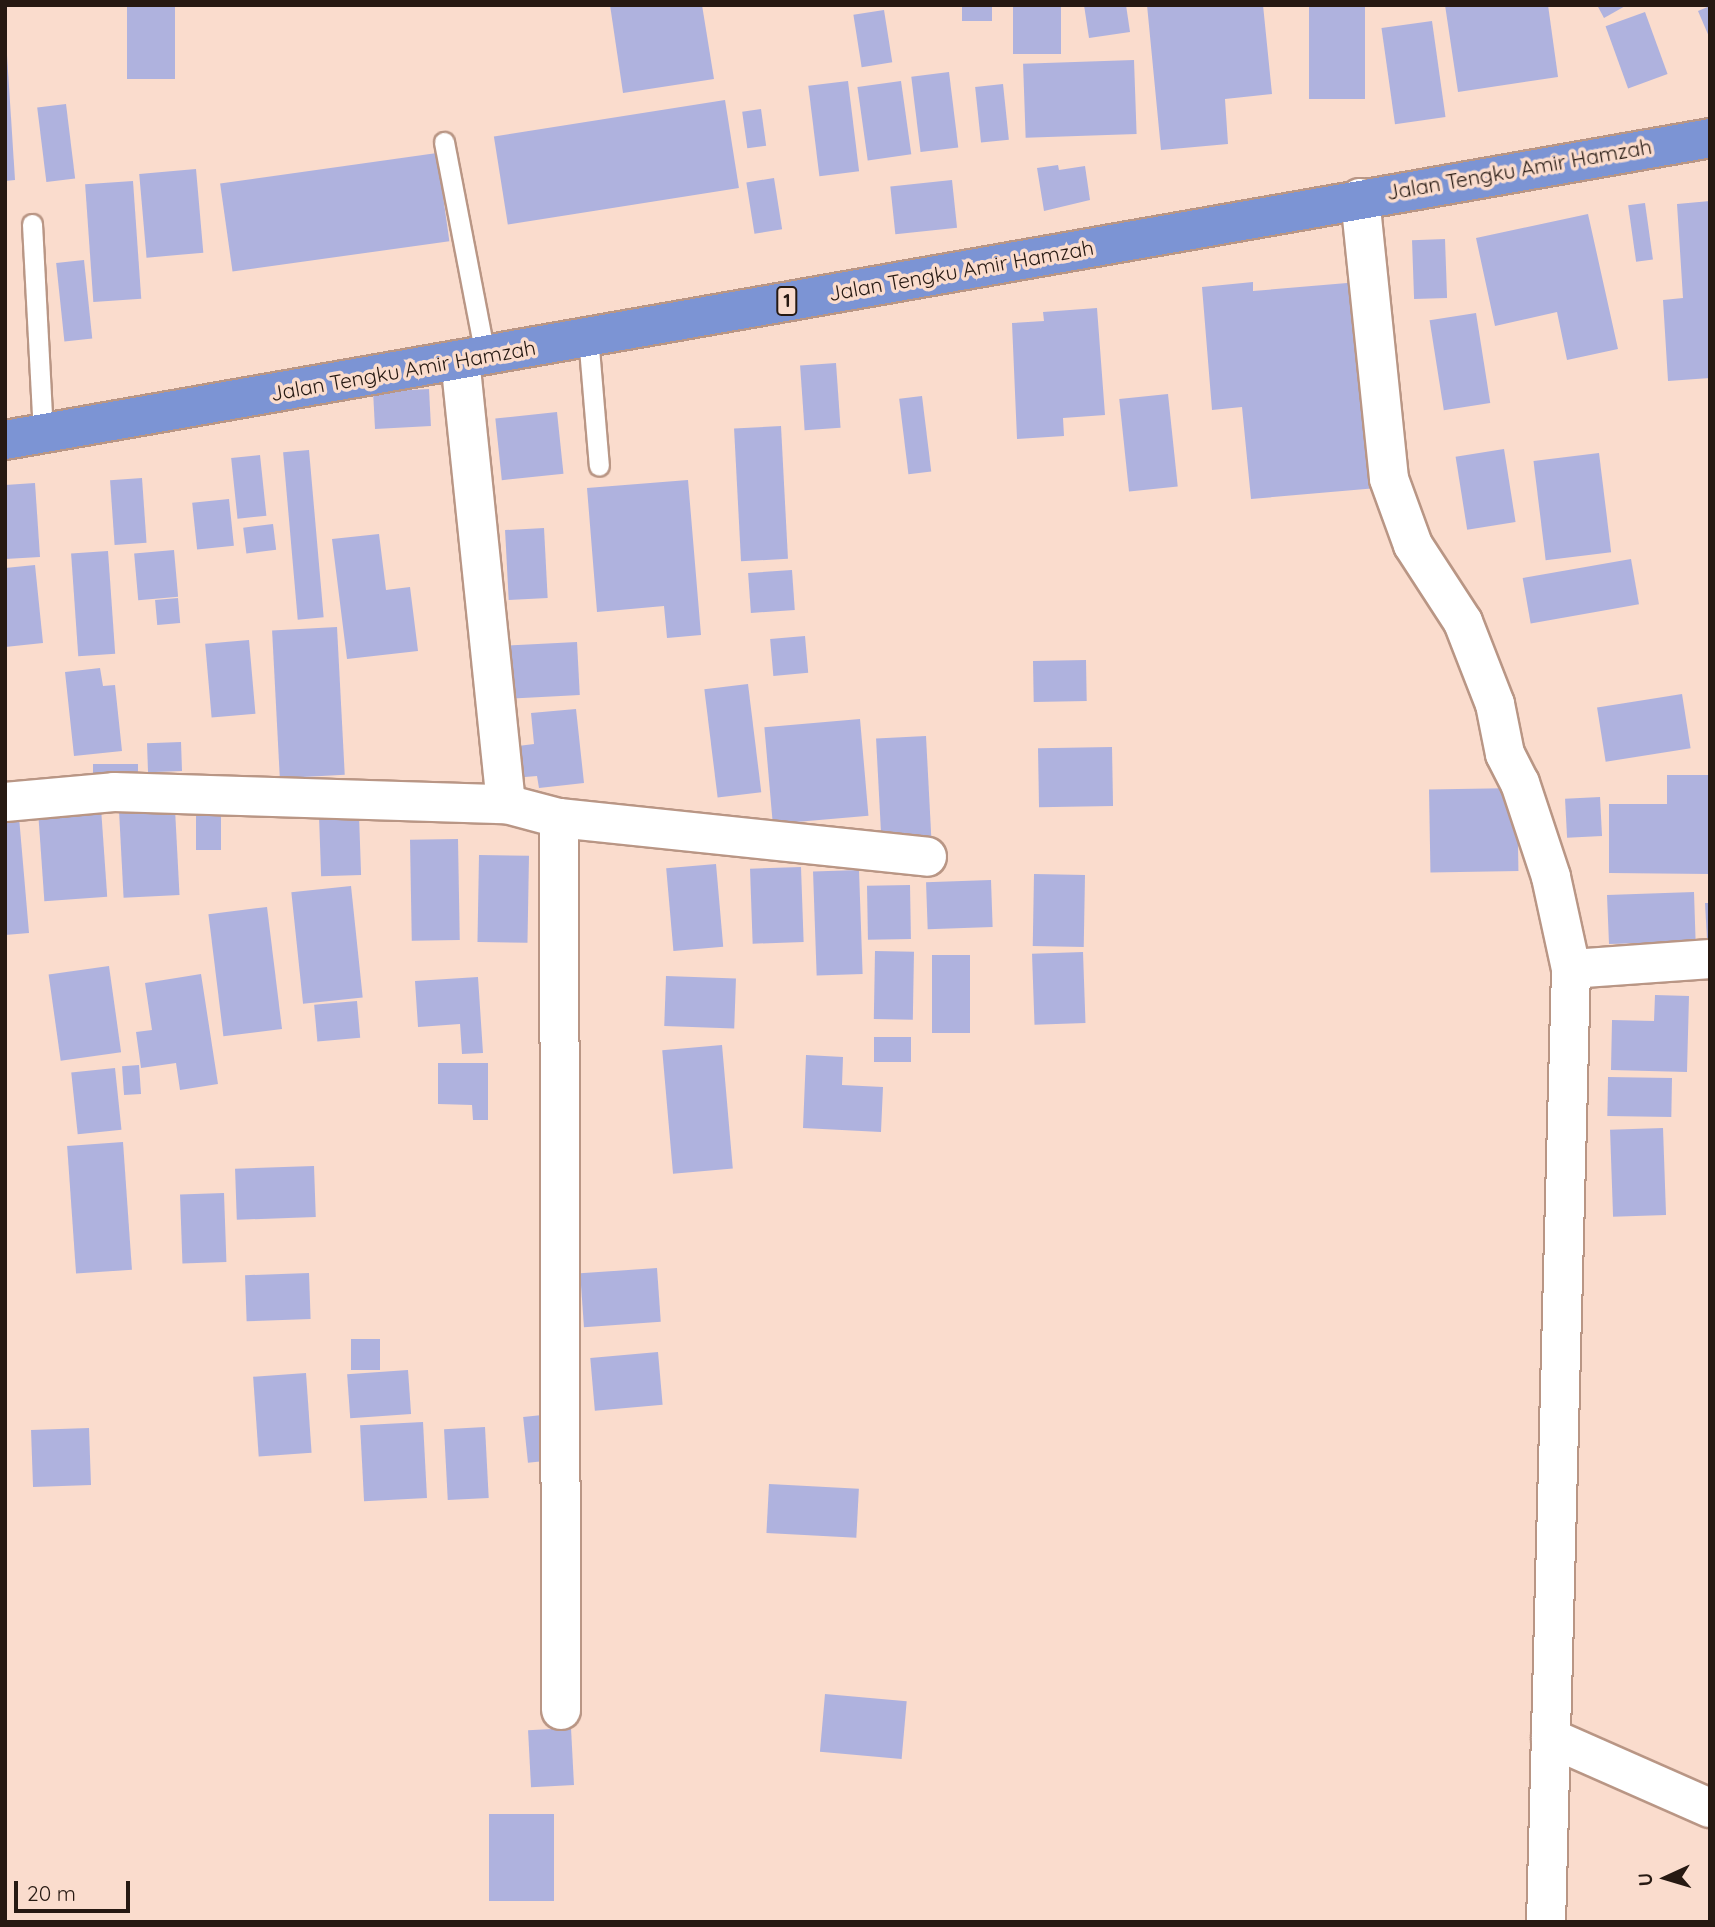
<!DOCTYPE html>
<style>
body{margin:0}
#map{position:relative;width:1715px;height:1927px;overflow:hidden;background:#fadccd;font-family:Quicksand,sans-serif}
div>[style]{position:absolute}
.building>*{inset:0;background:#afb2de;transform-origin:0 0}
.roads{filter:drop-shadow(2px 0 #b99685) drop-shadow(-2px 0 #b99685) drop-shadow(0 2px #b99685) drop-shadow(0 -2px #b99685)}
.lane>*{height:19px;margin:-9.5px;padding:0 9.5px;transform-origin:9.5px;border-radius:9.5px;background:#fff}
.street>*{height:38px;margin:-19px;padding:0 19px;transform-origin:19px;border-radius:19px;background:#fff}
.highway>*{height:38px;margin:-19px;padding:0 19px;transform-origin:19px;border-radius:19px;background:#7c94d4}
span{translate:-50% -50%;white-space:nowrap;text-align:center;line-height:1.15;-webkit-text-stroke:7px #fadccd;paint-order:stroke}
.shield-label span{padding:2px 5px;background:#fadccd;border:2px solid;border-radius:5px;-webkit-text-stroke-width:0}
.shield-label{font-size:19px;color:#261912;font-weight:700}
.street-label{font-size:21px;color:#261912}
.frame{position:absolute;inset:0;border:7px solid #261912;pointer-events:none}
.north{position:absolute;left:1631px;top:1843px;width:70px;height:70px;-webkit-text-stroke:5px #fadccd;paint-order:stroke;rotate:266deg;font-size:19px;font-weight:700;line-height:28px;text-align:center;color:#261912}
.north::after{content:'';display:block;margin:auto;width:24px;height:32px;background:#261912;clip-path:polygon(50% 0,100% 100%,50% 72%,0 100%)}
.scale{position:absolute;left:14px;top:1881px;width:116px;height:32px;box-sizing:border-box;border:4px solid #261912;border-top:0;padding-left:9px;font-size:21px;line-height:24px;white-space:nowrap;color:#261912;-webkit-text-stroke:5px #fadccd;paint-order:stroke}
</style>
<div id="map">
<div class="building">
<i style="left:127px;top:5px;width:48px;height:74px"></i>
<i style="clip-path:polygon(610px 5px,702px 5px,714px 79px,623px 93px)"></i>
<i style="left:962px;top:5px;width:30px;height:16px"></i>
<i style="left:1013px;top:5px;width:48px;height:49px"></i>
<i style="clip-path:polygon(1084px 5px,1126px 5px,1130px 32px,1089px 38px)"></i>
<i style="clip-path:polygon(1147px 5px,1263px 5px,1272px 94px,1225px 99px,1228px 144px,1161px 150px)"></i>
<i style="left:1309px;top:5px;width:56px;height:94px"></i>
<i style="clip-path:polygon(1445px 5px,1548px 5px,1558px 77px,1458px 92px)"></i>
<i style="clip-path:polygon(1597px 5px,1627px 5px,1604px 18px)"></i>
<i style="clip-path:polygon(1710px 6px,1710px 39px,1698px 11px)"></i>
<i style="left:884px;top:10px;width:53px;height:31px;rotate:81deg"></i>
<i style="left:1645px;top:12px;width:66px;height:42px;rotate:70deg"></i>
<i style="left:1432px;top:21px;width:97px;height:51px;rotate:82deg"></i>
<i style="clip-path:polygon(7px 55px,15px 180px,5px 181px,5px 56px)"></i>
<i style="left:1134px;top:60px;width:74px;height:111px;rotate:88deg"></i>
<i style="left:949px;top:72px;width:76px;height:38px;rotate:83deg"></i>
<i style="left:848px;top:81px;width:91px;height:40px;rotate:83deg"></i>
<i style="left:901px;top:81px;width:74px;height:44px;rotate:82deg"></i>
<i style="left:1003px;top:84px;width:56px;height:28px;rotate:84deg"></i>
<i style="left:725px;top:100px;width:89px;height:234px;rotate:81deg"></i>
<i style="left:66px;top:104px;width:75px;height:29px;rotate:83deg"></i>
<i style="left:761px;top:109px;width:37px;height:19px;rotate:82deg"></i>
<i style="left:437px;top:153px;width:89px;height:219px;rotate:82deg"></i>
<i style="clip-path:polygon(1058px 165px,1059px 170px,1085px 166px,1090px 200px,1044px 211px,1037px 168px)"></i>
<i style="left:196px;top:169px;width:84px;height:57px;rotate:85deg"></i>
<i style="left:774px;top:178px;width:52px;height:28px;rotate:81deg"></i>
<i style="left:952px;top:180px;width:48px;height:62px;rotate:84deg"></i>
<i style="left:133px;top:181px;width:118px;height:48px;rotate:86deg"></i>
<i style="clip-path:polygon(1710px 201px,1710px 378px,1668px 381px,1663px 300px,1683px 298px,1677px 204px)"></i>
<i style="left:1645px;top:203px;width:57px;height:17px;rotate:82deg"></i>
<i style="clip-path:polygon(1588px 214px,1618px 349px,1567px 360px,1557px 312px,1495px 326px,1476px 238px)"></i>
<i style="left:1445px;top:239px;width:59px;height:33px;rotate:88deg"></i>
<i style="left:84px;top:260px;width:79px;height:28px;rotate:84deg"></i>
<i style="clip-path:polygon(1253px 282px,1253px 291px,1359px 282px,1377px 488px,1251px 499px,1242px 407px,1212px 410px,1202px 287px)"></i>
<i style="clip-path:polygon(1097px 308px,1105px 415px,1063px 418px,1064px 436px,1017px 439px,1012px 323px,1044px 321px,1043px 312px)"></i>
<i style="left:1476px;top:313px;width:91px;height:47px;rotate:81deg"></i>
<i style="left:836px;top:363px;width:65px;height:36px;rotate:86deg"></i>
<i style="left:429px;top:389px;width:37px;height:56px;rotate:87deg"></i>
<i style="left:1168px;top:394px;width:93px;height:49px;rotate:84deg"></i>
<i style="left:922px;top:396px;width:76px;height:23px;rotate:83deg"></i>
<i style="left:557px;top:412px;width:62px;height:62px;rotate:84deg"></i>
<i style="left:781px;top:426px;width:133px;height:47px;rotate:87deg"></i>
<i style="left:1504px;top:449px;width:74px;height:49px;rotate:81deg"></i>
<i style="left:309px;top:450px;width:168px;height:26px;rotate:85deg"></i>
<i style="left:1599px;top:453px;width:100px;height:66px;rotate:83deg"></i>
<i style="left:260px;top:455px;width:61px;height:29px;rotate:84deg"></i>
<i style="left:142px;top:478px;width:65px;height:32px;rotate:86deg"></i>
<i style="clip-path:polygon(688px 480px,701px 635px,667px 638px,664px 606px,597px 612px,587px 488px)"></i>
<i style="clip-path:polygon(35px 483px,40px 557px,5px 559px,5px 485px)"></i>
<i style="left:229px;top:499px;width:47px;height:37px;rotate:84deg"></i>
<i style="left:273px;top:524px;width:26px;height:30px;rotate:83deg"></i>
<i style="left:544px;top:528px;width:70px;height:39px;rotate:87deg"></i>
<i style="clip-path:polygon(379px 534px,386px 590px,410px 587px,418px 651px,347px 659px,332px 539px)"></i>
<i style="left:174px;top:550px;width:47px;height:40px;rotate:85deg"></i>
<i style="left:108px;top:551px;width:103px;height:37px;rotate:86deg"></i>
<i style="left:1631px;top:559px;width:46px;height:110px;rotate:80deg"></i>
<i style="clip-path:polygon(35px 565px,43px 643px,5px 647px,5px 568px)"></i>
<i style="left:792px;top:570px;width:40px;height:44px;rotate:86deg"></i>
<i style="left:178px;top:598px;width:25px;height:23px;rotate:85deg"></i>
<i style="left:337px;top:627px;width:148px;height:65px;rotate:87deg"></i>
<i style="left:805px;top:636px;width:37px;height:35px;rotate:85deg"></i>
<i style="left:249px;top:640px;width:74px;height:44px;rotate:85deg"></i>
<i style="left:577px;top:642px;width:53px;height:74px;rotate:87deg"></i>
<i style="left:1086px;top:660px;width:41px;height:53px;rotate:89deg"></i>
<i style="clip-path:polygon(100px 668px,103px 686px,115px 685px,122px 751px,74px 756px,65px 672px)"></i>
<i style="left:748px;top:684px;width:109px;height:44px;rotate:83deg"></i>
<i style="left:1682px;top:694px;width:55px;height:86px;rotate:81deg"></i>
<i style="clip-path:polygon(576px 709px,584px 783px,539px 788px,537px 776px,513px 778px,510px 747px,534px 744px,531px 713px)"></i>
<i style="left:860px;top:719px;width:97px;height:96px;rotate:85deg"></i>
<i style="left:926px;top:736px;width:102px;height:50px;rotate:87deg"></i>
<i style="left:181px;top:742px;width:29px;height:34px;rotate:88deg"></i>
<i style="left:1112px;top:747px;width:59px;height:74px;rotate:89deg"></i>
<i style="left:138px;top:764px;width:17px;height:45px;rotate:90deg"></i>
<i style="clip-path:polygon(1667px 775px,1710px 775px,1710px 874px,1609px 873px,1609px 804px,1667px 804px)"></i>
<i style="left:1517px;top:788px;width:83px;height:88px;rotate:89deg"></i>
<i style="left:1600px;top:797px;width:39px;height:35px;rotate:87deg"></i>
<i style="left:101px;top:808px;width:89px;height:63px;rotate:86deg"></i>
<i style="left:196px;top:808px;width:25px;height:42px"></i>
<i style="left:175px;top:809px;width:86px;height:56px;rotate:87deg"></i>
<i style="left:359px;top:815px;width:60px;height:40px;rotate:88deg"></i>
<i style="clip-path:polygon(19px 817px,29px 933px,5px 935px,5px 818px)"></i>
<i style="left:458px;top:839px;width:101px;height:48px;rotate:89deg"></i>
<i style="left:479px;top:855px;width:50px;height:87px;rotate:1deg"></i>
<i style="left:716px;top:864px;width:83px;height:50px;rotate:85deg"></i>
<i style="left:801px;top:867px;width:75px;height:51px;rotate:88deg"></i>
<i style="left:859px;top:870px;width:104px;height:46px;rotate:88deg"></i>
<i style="left:1034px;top:874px;width:51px;height:72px;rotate:1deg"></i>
<i style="left:991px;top:880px;width:47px;height:65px;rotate:88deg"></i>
<i style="left:910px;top:885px;width:54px;height:43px;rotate:89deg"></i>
<i style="left:351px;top:886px;width:112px;height:60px;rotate:84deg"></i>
<i style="clip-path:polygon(1694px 892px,1696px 953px,1646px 955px,1646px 943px,1609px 944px,1607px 895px)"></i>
<i style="clip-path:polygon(1705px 903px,1710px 903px,1710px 957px,1708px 957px)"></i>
<i style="left:267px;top:907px;width:123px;height:59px;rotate:83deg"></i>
<i style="left:875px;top:951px;width:39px;height:68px;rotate:1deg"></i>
<i style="left:1083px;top:952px;width:71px;height:51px;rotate:88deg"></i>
<i style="left:932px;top:955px;width:38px;height:78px"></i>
<i style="left:109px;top:966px;width:87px;height:61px;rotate:82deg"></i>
<i style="clip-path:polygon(201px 974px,218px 1084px,180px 1090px,176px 1063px,141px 1068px,136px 1032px,152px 1030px,145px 983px)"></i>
<i style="left:666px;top:976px;width:70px;height:50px;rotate:2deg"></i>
<i style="clip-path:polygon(478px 977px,483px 1053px,462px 1054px,460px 1024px,418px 1027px,415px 981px)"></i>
<i style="clip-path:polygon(1655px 995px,1689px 996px,1687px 1072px,1611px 1070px,1612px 1020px,1654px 1021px)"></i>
<i style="left:357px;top:1001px;width:37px;height:43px;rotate:85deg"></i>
<i style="left:874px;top:1037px;width:37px;height:25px"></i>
<i style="left:722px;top:1045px;width:124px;height:60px;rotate:85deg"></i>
<i style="clip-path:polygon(806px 1055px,843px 1057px,842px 1085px,883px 1087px,881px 1132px,803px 1128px)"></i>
<i style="clip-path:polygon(438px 1063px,488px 1063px,488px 1120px,473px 1120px,472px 1105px,438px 1104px)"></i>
<i style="left:139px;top:1065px;width:29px;height:17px;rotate:86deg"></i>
<i style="left:115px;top:1068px;width:62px;height:44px;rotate:84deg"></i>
<i style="left:1608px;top:1077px;width:64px;height:39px;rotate:1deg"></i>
<i style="left:1663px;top:1128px;width:87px;height:53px;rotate:88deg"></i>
<i style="left:123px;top:1142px;width:128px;height:56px;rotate:86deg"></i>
<i style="left:314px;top:1166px;width:51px;height:79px;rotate:88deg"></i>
<i style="left:224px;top:1193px;width:69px;height:44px;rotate:88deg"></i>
<i style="left:657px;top:1268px;width:54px;height:77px;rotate:86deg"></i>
<i style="left:309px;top:1273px;width:46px;height:64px;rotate:88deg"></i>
<i style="left:351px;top:1339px;width:29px;height:31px"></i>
<i style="left:658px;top:1352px;width:53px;height:68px;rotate:85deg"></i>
<i style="left:408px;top:1370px;width:44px;height:61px;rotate:86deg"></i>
<i style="left:306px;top:1373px;width:80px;height:53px;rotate:86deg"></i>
<i style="left:552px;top:1414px;width:46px;height:29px;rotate:84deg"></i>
<i style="left:423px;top:1422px;width:76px;height:63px;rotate:87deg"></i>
<i style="left:485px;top:1427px;width:71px;height:41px;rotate:87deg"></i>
<i style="left:89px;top:1428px;width:57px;height:58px;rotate:88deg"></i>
<i style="left:769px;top:1484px;width:90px;height:49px;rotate:3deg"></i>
<i style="left:825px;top:1694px;width:82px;height:58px;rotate:5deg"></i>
<i style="left:571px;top:1728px;width:57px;height:43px;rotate:87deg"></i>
<i style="left:489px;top:1814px;width:65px;height:87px"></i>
</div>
<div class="roads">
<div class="lane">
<i style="left:444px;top:142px;width:216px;rotate:79.1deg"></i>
<i style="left:32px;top:224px;width:210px;rotate:87deg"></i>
<i style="left:588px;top:336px;width:130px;rotate:85.2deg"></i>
</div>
<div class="street">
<i style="left:1360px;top:198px;width:282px;rotate:84.1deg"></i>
<i style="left:1389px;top:479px;width:70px;rotate:70deg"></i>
<i style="left:1413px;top:545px;width:92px;rotate:57deg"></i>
<i style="left:1463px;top:622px;width:88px;rotate:68.7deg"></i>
<i style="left:1495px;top:704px;width:51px;rotate:78.7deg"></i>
<i style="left:1505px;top:754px;width:33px;rotate:63deg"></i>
<i style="left:1520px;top:783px;width:99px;rotate:71.7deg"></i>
<i style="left:1551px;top:877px;width:94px;rotate:77.7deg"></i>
<i style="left:1571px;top:969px;width:953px;rotate:91.5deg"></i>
<i style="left:5px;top:802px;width:109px;rotate:-5.2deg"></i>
<i style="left:114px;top:792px;width:392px;rotate:1.8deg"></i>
<i style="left:506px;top:804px;width:445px;rotate:-95.9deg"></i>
<i style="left:506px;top:804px;width:55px;rotate:14.8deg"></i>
<i style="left:559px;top:818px;width:370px;rotate:6deg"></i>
<i style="left:559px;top:818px;width:892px;rotate:89.87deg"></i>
<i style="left:1571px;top:969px;width:139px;rotate:-4.1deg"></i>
<i style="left:1551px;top:1738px;width:174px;rotate:23.8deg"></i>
</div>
<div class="highway">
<i style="left:5px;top:440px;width:1732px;rotate:-10.04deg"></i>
</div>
</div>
<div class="shield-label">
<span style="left:787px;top:301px">1</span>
</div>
<div class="street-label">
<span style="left:1519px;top:169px;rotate:-10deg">Jalan Tengku Amir Hamzah</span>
<span style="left:961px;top:270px;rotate:-10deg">Jalan Tengku Amir Hamzah</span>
<span style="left:403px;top:370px;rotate:-10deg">Jalan Tengku Amir Hamzah</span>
</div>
<div class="frame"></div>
<div class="north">U</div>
<div class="scale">20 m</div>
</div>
